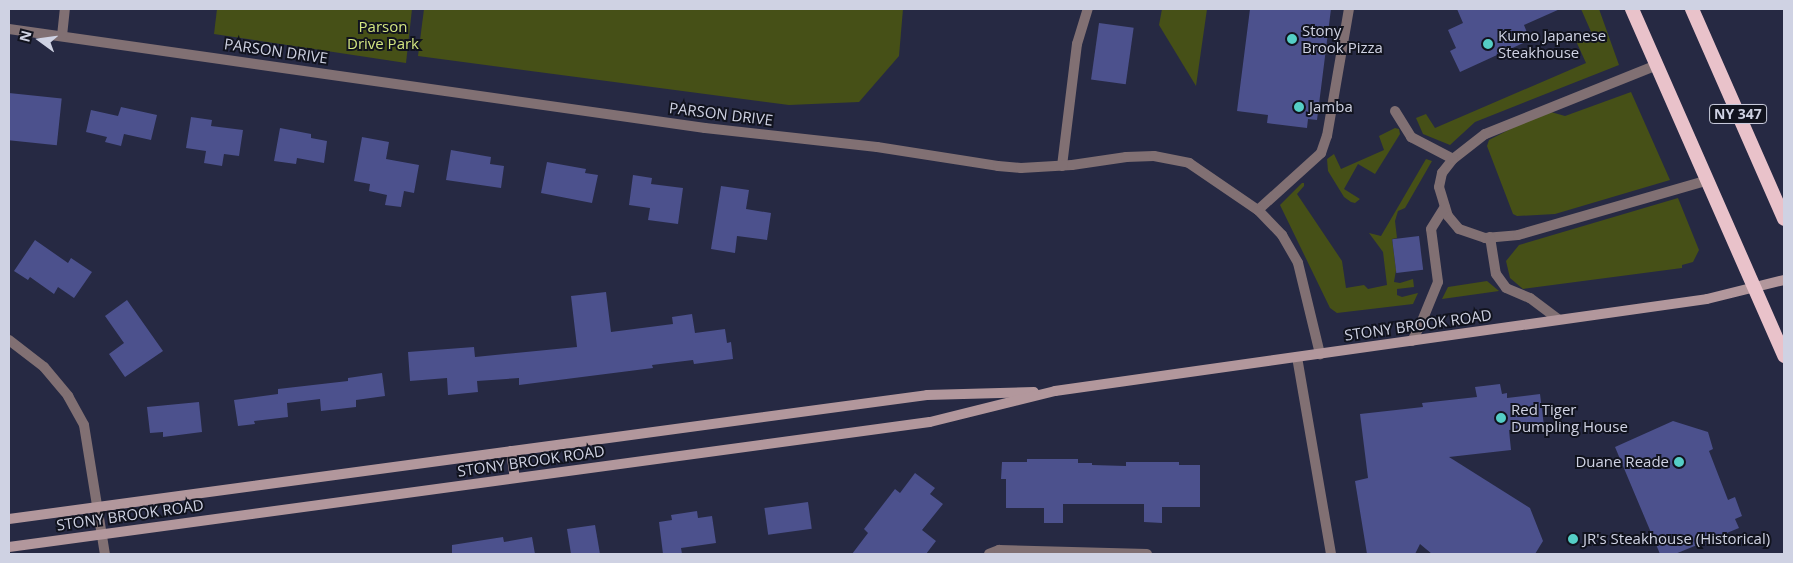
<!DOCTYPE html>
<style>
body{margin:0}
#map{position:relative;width:1793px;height:563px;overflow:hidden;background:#262943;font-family:"Open Sans",sans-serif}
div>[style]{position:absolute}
.green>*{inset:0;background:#465017}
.building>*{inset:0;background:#4c518d;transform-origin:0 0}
.service>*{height:10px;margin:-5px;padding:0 5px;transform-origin:5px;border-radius:5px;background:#817073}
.minor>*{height:10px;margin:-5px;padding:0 5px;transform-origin:5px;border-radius:5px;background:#817073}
.secondary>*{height:10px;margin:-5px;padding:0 5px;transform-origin:5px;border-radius:5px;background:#b2979c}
.trunk>*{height:14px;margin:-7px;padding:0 7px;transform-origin:7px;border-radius:7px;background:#e9c2ca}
.dots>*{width:14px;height:14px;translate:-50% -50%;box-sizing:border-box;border:2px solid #11131e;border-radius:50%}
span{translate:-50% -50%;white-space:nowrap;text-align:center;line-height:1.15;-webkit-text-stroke:4px #11131e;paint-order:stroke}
.shield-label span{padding:1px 4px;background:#11131e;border:1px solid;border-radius:4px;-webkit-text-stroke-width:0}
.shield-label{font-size:14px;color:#cfd2e3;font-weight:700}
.park-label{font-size:15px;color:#d3e681}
.poi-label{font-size:15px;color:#cfd2e3}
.left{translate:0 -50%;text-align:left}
.right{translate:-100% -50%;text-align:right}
.street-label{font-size:15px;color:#cfd2e3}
.frame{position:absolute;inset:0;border:10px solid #cfd2e3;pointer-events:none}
.north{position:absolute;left:15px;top:15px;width:50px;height:50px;-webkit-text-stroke:4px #11131e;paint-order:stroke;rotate:284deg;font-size:14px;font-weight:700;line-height:20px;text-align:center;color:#cfd2e3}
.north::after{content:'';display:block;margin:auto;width:18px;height:22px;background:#cfd2e3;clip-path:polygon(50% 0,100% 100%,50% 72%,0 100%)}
</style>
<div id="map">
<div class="green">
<i style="clip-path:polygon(217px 9px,412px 9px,406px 63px,214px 34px)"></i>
<i style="clip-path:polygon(424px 9px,903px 9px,899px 56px,859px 102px,789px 105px,418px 56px)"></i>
<i style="clip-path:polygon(1162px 9px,1207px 9px,1196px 86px,1159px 25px)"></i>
<i style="clip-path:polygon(1581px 9px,1599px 9px,1619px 65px,1475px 122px,1450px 145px,1423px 134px,1416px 118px,1426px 114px,1435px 128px,1586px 63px,1576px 41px,1592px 34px)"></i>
<i style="clip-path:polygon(1631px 92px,1670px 180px,1555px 214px,1517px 216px,1513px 214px,1487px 146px,1489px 140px,1522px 123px,1551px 112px,1565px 116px)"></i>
<i style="clip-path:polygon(1395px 128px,1399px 129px,1400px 134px,1375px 174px,1358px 164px,1344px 189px,1360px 199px,1355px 203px,1351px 202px,1344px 197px,1328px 171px,1327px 159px,1334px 154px,1341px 169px,1384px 150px,1379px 136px)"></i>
<i style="clip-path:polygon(1426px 159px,1432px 161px,1405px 208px,1398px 211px,1395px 221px,1397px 238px,1392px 239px,1396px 270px,1394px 282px,1400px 283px,1413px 279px,1414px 287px,1397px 289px,1397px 295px,1402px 297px,1418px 293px,1413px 304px,1337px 313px,1330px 308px,1280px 205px,1302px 183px,1304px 183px,1304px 186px,1297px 194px,1342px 261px,1346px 288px,1364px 285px,1368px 289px,1387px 285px,1383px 252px,1369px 233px,1381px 236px)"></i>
<i style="clip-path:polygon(1678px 198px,1699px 250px,1693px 262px,1682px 265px,1682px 268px,1523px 289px,1510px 278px,1506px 261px,1519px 245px)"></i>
<i style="clip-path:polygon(1487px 281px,1499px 291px,1442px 299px,1448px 287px)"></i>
</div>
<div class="building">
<i style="clip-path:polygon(1250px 9px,1331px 9px,1317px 120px,1308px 119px,1307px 128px,1267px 123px,1268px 115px,1237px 111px)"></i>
<i style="clip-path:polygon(1457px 9px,1560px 9px,1524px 25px,1530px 40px,1460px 72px,1450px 51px,1456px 48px,1448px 30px,1463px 23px)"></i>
<i style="left:1099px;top:23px;width:35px;height:57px;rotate:8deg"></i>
<i style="left:9px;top:93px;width:53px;height:47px;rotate:6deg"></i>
<i style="clip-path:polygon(121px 107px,157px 115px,151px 140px,124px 134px,121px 146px,105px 142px,107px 137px,86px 132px,91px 110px,118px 116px)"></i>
<i style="clip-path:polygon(191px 117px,212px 120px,211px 126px,243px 130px,239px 156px,224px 154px,222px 166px,204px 163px,206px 151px,186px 148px)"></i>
<i style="clip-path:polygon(280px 128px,311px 134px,311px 138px,327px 141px,324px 163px,297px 158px,296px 164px,274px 161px)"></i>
<i style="clip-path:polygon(362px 137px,389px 142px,386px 159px,419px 165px,414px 193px,404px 191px,401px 207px,385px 205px,387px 195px,369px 191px,370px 184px,354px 181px)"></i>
<i style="clip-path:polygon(451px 150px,491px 157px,490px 164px,504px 166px,501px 188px,446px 180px)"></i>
<i style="clip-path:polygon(547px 162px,586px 169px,585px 173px,598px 175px,592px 203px,541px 193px)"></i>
<i style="clip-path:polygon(633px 175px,652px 178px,651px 184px,683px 188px,678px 224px,648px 220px,650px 208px,629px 205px)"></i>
<i style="clip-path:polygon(721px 186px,749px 190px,746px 209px,771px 213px,767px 240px,737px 236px,735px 253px,711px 249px)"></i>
<i style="left:1419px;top:236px;width:34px;height:27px;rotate:83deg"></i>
<i style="clip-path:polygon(35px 240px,68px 263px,71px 258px,92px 272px,74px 298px,58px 287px,54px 294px,30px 277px,28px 280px,14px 271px)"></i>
<i style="clip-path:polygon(606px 292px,611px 332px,673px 324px,672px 317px,692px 314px,695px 333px,725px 329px,727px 343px,731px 342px,733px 359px,694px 364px,693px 360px,652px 365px,653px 368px,519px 385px,519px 378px,477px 381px,478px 392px,448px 395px,447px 378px,410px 381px,408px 352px,474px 347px,475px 357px,577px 347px,571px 296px)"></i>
<i style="clip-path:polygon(127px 300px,163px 351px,125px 377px,109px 354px,124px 343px,105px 316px)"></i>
<i style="clip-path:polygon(382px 373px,385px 396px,356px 400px,356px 407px,321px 411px,320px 399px,287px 403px,288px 417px,254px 421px,255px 424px,238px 426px,234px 400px,278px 394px,278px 389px,348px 381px,348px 378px)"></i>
<i style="clip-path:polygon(1500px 384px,1502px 394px,1507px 393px,1507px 398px,1540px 394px,1544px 426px,1509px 430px,1511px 450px,1449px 457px,1530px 508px,1543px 541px,1535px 554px,1432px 554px,1420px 544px,1415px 554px,1367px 554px,1355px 481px,1368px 478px,1360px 414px,1423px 407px,1422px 403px,1477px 397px,1475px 387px)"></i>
<i style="clip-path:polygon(199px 402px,202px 432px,163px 437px,163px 432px,150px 433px,147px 407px)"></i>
<i style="clip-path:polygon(1673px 421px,1708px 432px,1713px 449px,1709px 451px,1728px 500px,1735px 497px,1742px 516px,1735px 519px,1739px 528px,1675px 554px,1660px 554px,1615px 447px)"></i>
<i style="clip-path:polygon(1027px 459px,1078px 459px,1078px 463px,1092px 463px,1092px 465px,1126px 466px,1126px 462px,1179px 462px,1179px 465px,1200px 465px,1200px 507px,1162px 507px,1162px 523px,1144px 522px,1144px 504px,1063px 504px,1063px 523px,1044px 523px,1044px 508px,1006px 508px,1006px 479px,1001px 479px,1002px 462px,1027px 462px)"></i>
<i style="clip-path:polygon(915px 473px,935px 488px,930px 494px,943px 504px,922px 530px,936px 541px,926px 554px,852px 554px,868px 533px,864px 529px,895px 489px,900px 493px)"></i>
<i style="left:808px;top:502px;width:27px;height:44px;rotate:82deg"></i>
<i style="clip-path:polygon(697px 511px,698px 518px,712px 516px,716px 543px,681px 548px,682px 554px,663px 554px,659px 522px,672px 520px,671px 515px)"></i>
<i style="clip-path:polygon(595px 525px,600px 554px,571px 554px,567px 529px)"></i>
<i style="clip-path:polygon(503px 537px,504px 542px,532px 537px,535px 554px,452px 554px,452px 545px)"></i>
</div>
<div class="service">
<i style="left:1657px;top:65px;width:185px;rotate:158.1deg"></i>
<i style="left:1485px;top:134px;width:41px;rotate:142deg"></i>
<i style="left:1453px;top:159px;width:18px;rotate:128deg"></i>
<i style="left:1442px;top:173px;width:14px;rotate:102deg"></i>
<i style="left:1439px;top:187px;width:30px;rotate:73deg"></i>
<i style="left:1448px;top:216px;width:17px;rotate:50deg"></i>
<i style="left:1459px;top:229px;width:28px;rotate:19deg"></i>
<i style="left:1485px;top:238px;width:33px;rotate:-5deg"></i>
<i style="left:1518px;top:235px;width:198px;rotate:-16.1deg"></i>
<i style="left:1395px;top:111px;width:31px;rotate:58deg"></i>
<i style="left:1411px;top:137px;width:47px;rotate:27.6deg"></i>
<i style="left:1062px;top:166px;width:123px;rotate:-83deg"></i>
<i style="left:1077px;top:44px;width:37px;rotate:-73deg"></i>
<i style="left:1258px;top:210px;width:85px;rotate:-42.1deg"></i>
<i style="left:1321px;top:153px;width:18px;rotate:-71deg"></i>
<i style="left:1327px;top:136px;width:129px;rotate:-80.2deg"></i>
<i style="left:1490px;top:237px;width:37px;rotate:81deg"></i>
<i style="left:1496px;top:274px;width:17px;rotate:54deg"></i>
<i style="left:1506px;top:288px;width:26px;rotate:23deg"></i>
<i style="left:1530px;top:298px;width:35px;rotate:37deg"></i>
<i style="left:1412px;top:341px;width:22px;rotate:-63deg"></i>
<i style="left:1422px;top:321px;width:42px;rotate:-67.7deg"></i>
<i style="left:1438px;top:282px;width:53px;rotate:-97.5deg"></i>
<i style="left:1431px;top:229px;width:26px;rotate:-58deg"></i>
<i style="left:1297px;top:357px;width:200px;rotate:80.2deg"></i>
</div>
<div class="minor">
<i style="left:9px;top:29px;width:703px;rotate:8.1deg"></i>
<i style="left:705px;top:128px;width:173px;rotate:6.3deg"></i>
<i style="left:877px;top:147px;width:122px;rotate:8.9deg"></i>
<i style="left:998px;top:166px;width:23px;rotate:5deg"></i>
<i style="left:1021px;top:168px;width:51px;rotate:-3.4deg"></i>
<i style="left:1072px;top:165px;width:55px;rotate:-8.4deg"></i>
<i style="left:1126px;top:157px;width:28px;rotate:-2deg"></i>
<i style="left:1154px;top:156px;width:36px;rotate:11deg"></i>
<i style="left:1189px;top:163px;width:83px;rotate:34.3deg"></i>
<i style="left:1258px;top:210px;width:35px;rotate:46deg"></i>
<i style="left:1282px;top:235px;width:32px;rotate:60deg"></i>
<i style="left:1298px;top:263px;width:94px;rotate:76.4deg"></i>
<i style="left:62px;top:36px;width:27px;rotate:-84deg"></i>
<i style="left:9px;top:340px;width:44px;rotate:37.6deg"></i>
<i style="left:44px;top:367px;width:38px;rotate:50deg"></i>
<i style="left:68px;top:396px;width:33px;rotate:61deg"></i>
<i style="left:84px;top:425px;width:131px;rotate:80.8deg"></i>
<i style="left:989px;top:554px;width:11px;rotate:-22deg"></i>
<i style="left:999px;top:550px;width:148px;rotate:1.5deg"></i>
</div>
<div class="secondary">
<i style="left:511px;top:451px;width:27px;rotate:82deg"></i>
<i style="left:9px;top:519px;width:926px;rotate:-7.69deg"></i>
<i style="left:927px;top:395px;width:107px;rotate:-1.6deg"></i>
<i style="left:9px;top:547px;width:929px;rotate:-7.73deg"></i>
<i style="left:930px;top:422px;width:129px;rotate:-13.9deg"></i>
<i style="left:1055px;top:391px;width:658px;rotate:-8.03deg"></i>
<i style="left:1707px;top:299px;width:79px;rotate:-13.9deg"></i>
</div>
<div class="trunk">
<i style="left:1632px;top:9px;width:379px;rotate:66.3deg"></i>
<i style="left:1692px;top:9px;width:229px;rotate:66.3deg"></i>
</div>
<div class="dots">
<i style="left:1292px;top:39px;background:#55cec6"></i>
<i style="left:1488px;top:44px;background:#55cec6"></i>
<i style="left:1299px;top:107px;background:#55cec6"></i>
<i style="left:1501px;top:418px;background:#55cec6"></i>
<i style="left:1679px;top:462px;background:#55cec6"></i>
<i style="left:1573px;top:539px;background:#55cec6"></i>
</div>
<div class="shield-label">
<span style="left:1738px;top:114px">NY 347</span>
</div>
<div class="park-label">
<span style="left:383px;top:35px">Parson<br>Drive Park</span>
</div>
<div class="poi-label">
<span class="left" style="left:1302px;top:39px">Stony<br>Brook Pizza</span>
<span class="left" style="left:1498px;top:44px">Kumo Japanese<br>Steakhouse</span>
<span class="left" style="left:1309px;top:107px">Jamba</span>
<span class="left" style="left:1511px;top:418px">Red Tiger<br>Dumpling House</span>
<span class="right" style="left:1669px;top:462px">Duane Reade</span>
<span class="left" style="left:1583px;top:539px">JR's Steakhouse (Historical)</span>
</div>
<div class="street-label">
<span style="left:276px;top:51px;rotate:8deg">PARSON DRIVE</span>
<span style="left:721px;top:114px;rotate:7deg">PARSON DRIVE</span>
<span style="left:1418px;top:325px;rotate:-8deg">STONY BROOK ROAD</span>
<span style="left:531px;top:461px;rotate:-8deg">STONY BROOK ROAD</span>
<span style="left:130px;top:515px;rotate:-8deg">STONY BROOK ROAD</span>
</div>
<div class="frame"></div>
<div class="north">N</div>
</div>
